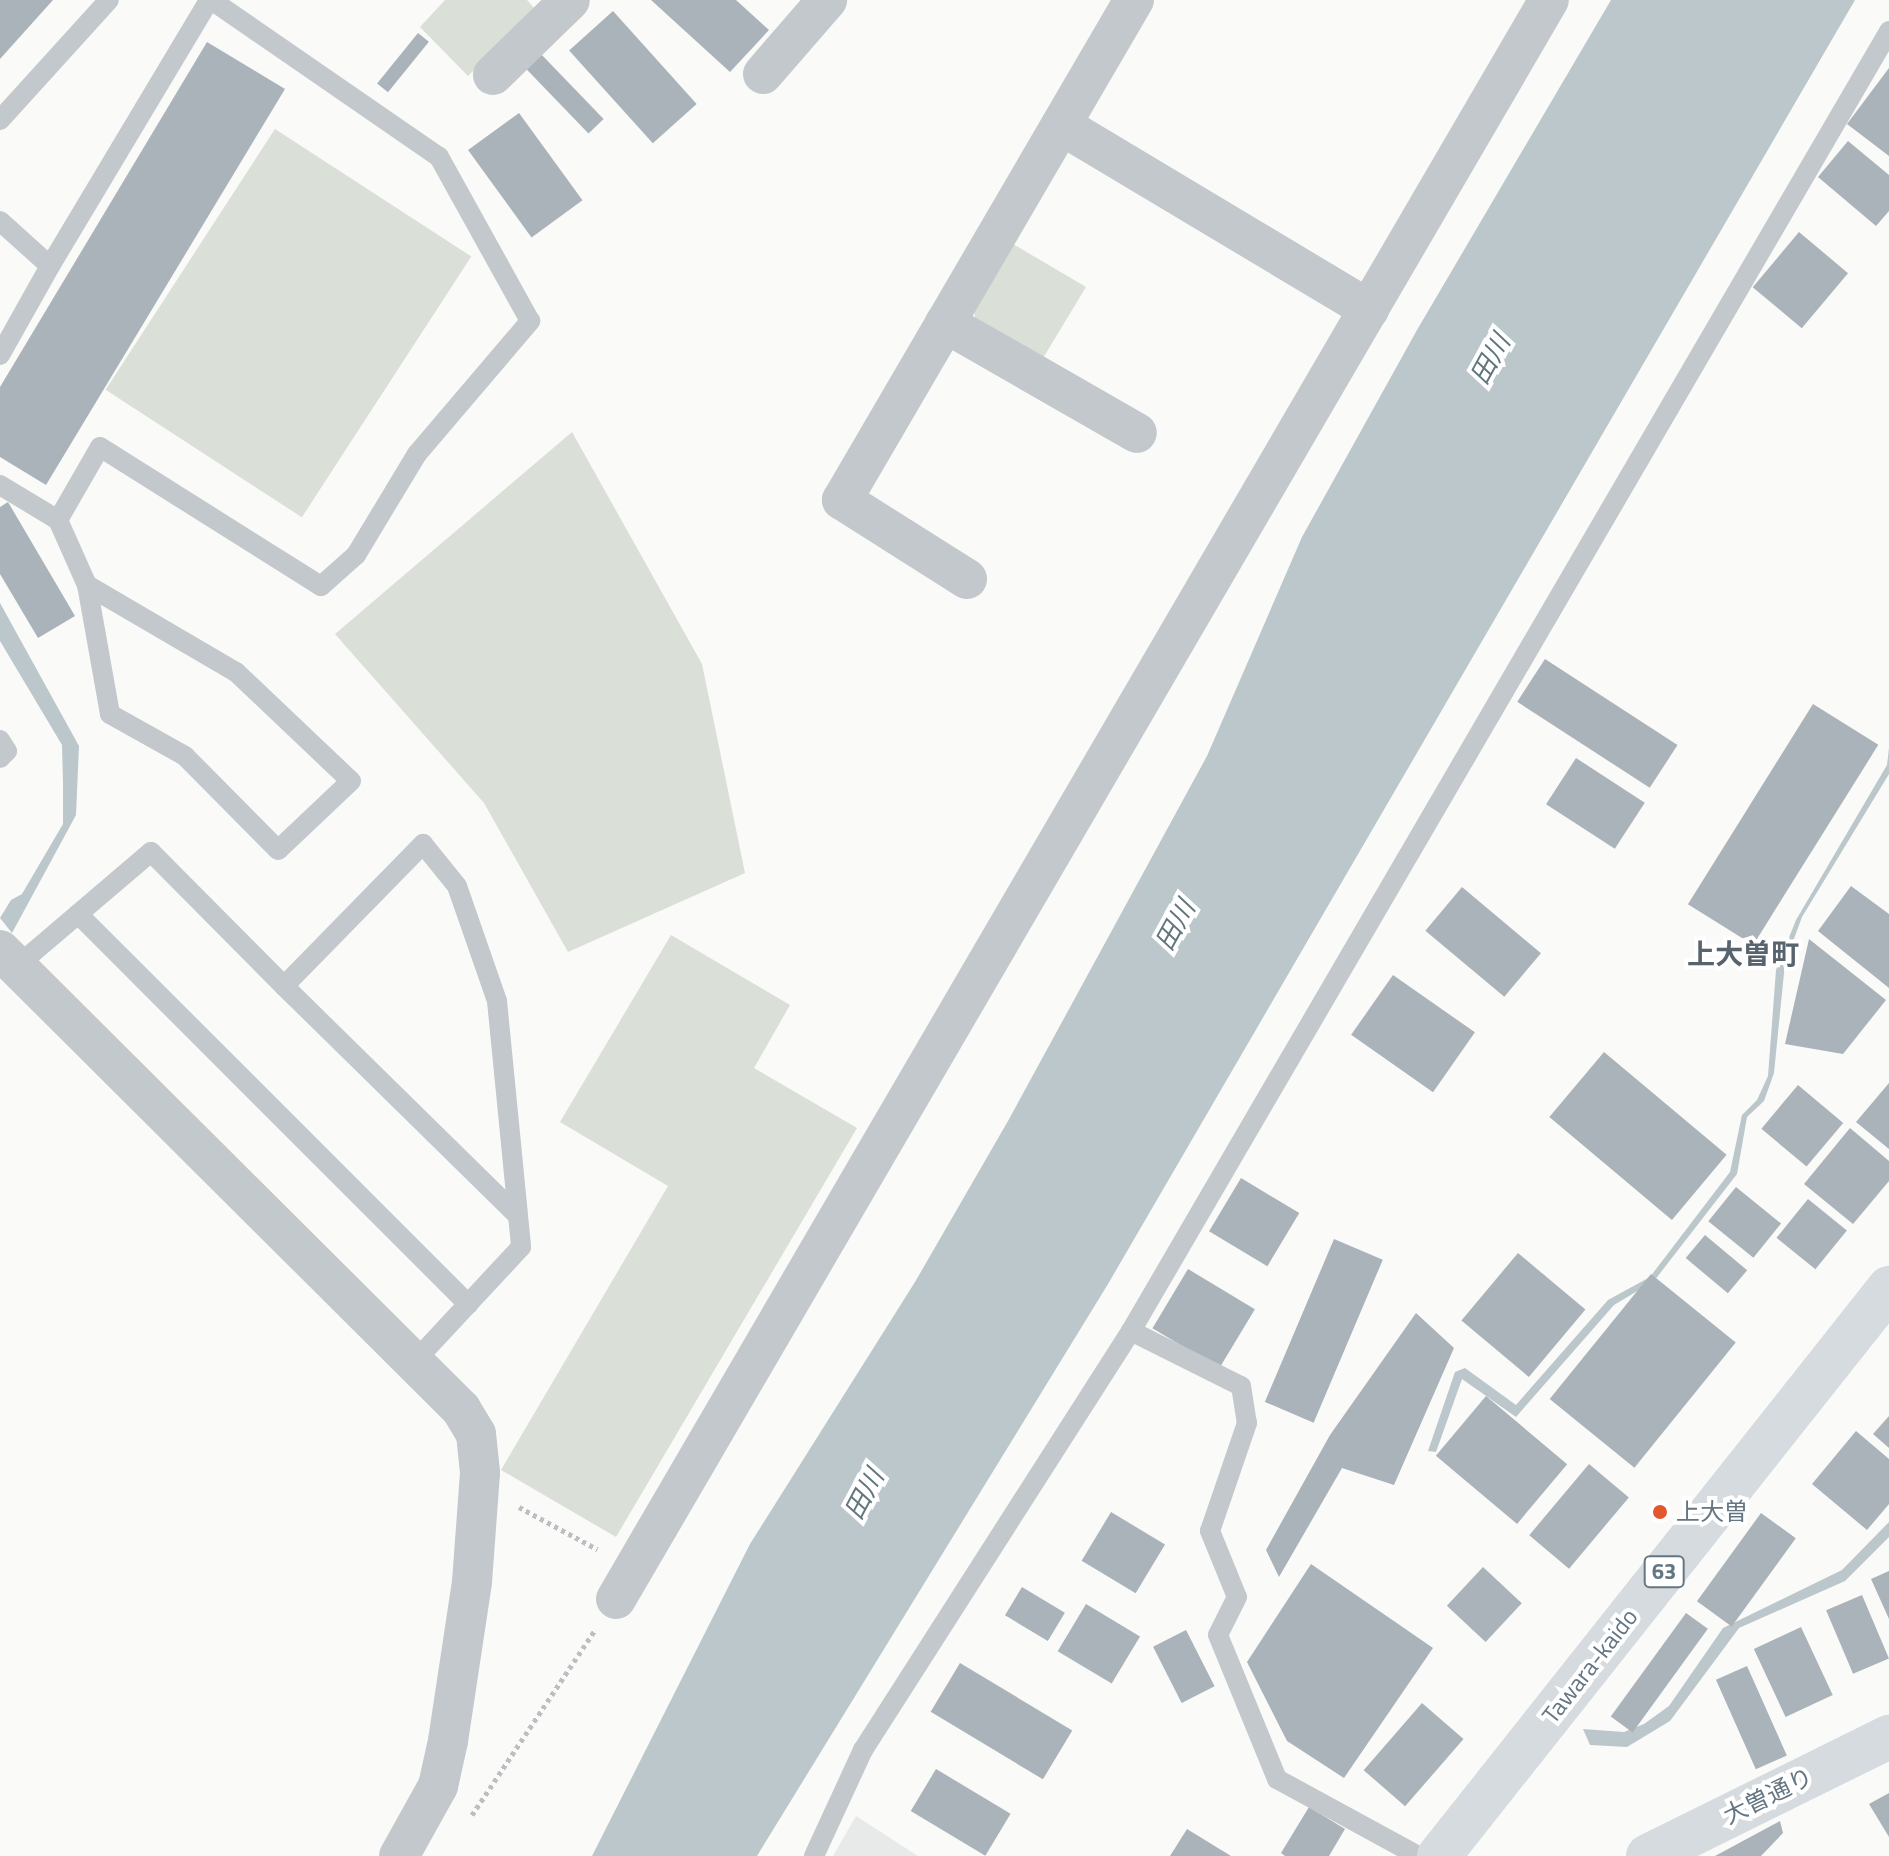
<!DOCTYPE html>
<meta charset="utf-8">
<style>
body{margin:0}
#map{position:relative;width:1889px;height:1856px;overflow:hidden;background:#fafaf8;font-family:"Titillium Web","Noto Sans JP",sans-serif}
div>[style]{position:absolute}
.built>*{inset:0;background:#e8e9e9}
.green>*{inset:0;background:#dadfd7;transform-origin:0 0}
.water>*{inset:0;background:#bbc7cb}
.building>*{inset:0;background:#aab3b9;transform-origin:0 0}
.path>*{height:5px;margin-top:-2.5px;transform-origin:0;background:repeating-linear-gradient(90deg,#bbbfc2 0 4px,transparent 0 8px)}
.lane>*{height:20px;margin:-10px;padding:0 10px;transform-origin:10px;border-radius:10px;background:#c3c8cc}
.street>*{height:40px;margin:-20px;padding:0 20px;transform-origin:20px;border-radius:20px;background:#c3c8cc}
.secondary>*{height:44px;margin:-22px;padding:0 22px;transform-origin:22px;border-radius:22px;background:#d6dbdf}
.primary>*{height:44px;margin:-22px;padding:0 22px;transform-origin:22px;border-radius:22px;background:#d6dbdf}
.dots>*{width:22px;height:22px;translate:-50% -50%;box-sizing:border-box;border:4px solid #fff;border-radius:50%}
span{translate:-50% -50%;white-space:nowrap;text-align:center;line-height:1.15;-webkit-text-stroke:8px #fff;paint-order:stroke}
.shield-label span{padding:2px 6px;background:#fff;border:2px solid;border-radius:6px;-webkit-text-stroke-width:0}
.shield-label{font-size:22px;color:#657683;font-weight:700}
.poi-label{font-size:24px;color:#657683}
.left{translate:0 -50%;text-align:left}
.street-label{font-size:24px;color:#657683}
.water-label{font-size:26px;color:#60757c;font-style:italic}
.quarter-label{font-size:28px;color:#57646e;font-weight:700}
</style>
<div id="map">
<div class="built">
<i style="clip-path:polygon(856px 1816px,918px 1856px,833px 1856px)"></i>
</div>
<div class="green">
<i style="clip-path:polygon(445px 0,527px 0,535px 9px,468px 76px,420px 27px)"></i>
<i style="left:275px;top:129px;width:234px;height:311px;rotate:33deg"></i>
<i style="clip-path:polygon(1013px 244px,1086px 287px,1040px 363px,977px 325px,974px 312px)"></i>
<i style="clip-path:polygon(572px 432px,702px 664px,745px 873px,568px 952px,484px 803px,335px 634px)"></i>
<i style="clip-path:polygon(671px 935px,790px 1005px,754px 1068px,857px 1128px,616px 1537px,501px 1470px,668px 1186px,560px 1122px)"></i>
</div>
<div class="water">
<i style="clip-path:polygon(1611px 0,1855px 0,1108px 1284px,757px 1856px,592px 1856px,750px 1544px,915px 1282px,1008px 1121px,1207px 756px,1302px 537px,1417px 330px)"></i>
<i style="clip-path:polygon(0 603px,79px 746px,76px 815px,12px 933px,0 918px,11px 900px,22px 894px,63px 824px,63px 782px,62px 745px,0 641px)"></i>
<i style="clip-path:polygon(1889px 748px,1889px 774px,1802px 917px,1785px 963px,1774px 1073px,1764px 1101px,1747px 1117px,1737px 1174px,1654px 1281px,1614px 1305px,1516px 1417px,1462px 1379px,1436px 1452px,1428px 1451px,1455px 1372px,1465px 1368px,1516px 1405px,1608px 1300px,1650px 1277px,1730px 1172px,1742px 1115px,1757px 1100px,1768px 1076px,1776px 970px,1796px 920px,1887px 765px)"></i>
<i style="clip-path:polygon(1889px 1522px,1889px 1537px,1845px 1581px,1739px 1628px,1670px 1721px,1627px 1747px,1590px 1745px,1583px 1729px,1624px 1732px,1644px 1724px,1669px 1706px,1723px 1628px,1842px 1570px)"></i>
</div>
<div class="building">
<i style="clip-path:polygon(0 0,53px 0,0 59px)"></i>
<i style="clip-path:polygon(651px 0,736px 0,769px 30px,730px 72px)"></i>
<i style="left:613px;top:11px;width:125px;height:59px;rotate:48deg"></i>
<i style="left:418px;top:33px;width:14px;height:65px;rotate:39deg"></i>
<i style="clip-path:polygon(207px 42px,285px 89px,46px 485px,0 457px,0 387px)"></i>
<i style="left:539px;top:52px;width:93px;height:21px;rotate:46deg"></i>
<i style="clip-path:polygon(1889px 68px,1889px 156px,1847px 124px)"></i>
<i style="left:519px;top:113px;width:108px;height:63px;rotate:54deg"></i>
<i style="clip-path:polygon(1848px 141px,1889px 175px,1889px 211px,1876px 226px,1818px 177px)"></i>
<i style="left:1799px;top:232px;width:64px;height:72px;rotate:40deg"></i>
<i style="clip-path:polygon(8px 502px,75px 616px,38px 638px,0 574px,0 507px)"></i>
<i style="left:1545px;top:659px;width:158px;height:51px;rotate:33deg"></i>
<i style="left:1813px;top:704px;width:77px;height:236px;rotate:32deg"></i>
<i style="left:1576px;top:758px;width:82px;height:55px;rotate:33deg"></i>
<i style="clip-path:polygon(1851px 886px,1889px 914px,1889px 988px,1818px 931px)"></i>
<i style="left:1462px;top:887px;width:103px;height:57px;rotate:40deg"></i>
<i style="clip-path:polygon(1809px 939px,1886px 1000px,1843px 1054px,1785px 1044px)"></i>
<i style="left:1393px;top:975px;width:100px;height:73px;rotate:35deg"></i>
<i style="left:1604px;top:1052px;width:160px;height:85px;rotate:40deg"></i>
<i style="clip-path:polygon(1889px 1083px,1889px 1149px,1856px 1122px)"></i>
<i style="left:1798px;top:1085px;width:59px;height:57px;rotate:40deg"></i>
<i style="clip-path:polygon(1850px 1128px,1889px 1161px,1889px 1181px,1853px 1224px,1804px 1184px)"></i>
<i style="left:1241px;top:1178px;width:68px;height:62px;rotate:31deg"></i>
<i style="left:1736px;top:1187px;width:58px;height:44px;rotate:39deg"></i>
<i style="left:1808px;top:1199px;width:50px;height:50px;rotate:39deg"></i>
<i style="left:1705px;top:1235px;width:55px;height:30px;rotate:40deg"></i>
<i style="left:1334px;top:1239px;width:53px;height:177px;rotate:23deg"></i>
<i style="left:1518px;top:1253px;width:88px;height:88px;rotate:40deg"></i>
<i style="left:1188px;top:1269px;width:78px;height:69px;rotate:31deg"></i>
<i style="left:1651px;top:1274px;width:109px;height:161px;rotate:39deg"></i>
<i style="clip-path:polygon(1416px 1313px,1454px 1348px,1394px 1485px,1342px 1468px,1279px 1577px,1266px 1550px,1330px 1435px)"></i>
<i style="left:1486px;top:1396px;width:106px;height:78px;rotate:40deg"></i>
<i style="clip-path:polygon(1889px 1416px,1889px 1448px,1873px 1434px)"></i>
<i style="clip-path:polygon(1856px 1431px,1889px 1459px,1889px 1504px,1867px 1530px,1812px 1484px)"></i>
<i style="left:1589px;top:1464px;width:52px;height:93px;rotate:40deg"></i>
<i style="left:1111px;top:1512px;width:63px;height:57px;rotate:31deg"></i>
<i style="left:1761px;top:1513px;width:43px;height:109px;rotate:36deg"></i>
<i style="clip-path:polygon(1311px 1564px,1433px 1648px,1344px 1778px,1287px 1741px,1247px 1662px)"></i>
<i style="left:1483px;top:1567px;width:53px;height:53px;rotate:43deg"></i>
<i style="clip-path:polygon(1889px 1571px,1889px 1619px,1871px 1579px)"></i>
<i style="left:1022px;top:1587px;width:50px;height:33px;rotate:31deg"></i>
<i style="left:1862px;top:1595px;width:69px;height:39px;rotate:67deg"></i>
<i style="left:1086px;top:1604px;width:63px;height:55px;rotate:31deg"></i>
<i style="left:1686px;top:1613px;width:27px;height:128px;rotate:36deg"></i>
<i style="left:1801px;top:1627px;width:75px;height:52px;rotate:65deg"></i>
<i style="left:1186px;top:1630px;width:63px;height:37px;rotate:63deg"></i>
<i style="left:960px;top:1663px;width:131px;height:57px;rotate:31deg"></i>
<i style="left:1747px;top:1666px;width:98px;height:34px;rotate:66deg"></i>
<i style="left:1422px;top:1703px;width:55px;height:89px;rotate:41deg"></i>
<i style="left:936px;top:1769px;width:87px;height:49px;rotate:31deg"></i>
<i style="clip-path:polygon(1889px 1793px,1889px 1837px,1869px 1804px)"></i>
<i style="clip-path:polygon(1309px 1807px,1345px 1829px,1329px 1856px,1285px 1856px,1281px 1853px)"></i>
<i style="clip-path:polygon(1780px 1821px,1783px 1833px,1761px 1856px,1715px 1856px)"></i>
<i style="clip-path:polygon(1187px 1829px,1231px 1856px,1170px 1856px)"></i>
</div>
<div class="path">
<i style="left:519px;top:1507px;width:89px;rotate:28.3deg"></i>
<i style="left:472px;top:1815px;width:222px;rotate:-56.4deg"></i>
</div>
<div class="lane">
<i style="left:0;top:120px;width:162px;rotate:-47.8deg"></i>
<i style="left:0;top:221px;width:67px;rotate:42deg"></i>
<i style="left:50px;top:266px;width:102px;rotate:119.3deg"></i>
<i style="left:50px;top:266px;width:310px;rotate:-59.1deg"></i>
<i style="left:0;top:485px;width:68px;rotate:31.1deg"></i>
<i style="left:58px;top:520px;width:84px;rotate:-60.1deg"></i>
<i style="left:100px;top:447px;width:261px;rotate:32.2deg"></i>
<i style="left:321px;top:586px;width:47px;rotate:-41.5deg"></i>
<i style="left:356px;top:555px;width:118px;rotate:-58.9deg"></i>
<i style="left:417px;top:454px;width:175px;rotate:-49.6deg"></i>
<i style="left:530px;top:321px;width:188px;rotate:-119deg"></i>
<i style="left:439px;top:157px;width:277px;rotate:-145.4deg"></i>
<i style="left:58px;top:520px;width:71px;rotate:66deg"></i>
<i style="left:87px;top:585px;width:173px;rotate:30.3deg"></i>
<i style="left:236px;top:672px;width:158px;rotate:43.5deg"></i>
<i style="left:351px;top:781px;width:100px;rotate:136.6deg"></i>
<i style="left:278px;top:850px;width:132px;rotate:-134.7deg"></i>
<i style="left:185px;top:756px;width:86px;rotate:-150.8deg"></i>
<i style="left:110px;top:714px;width:131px;rotate:-100.1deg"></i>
<i style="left:0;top:740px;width:13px;rotate:58deg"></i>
<i style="left:7px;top:751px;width:10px;rotate:135deg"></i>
<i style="left:78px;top:914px;width:552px;rotate:45deg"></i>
<i style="left:17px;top:966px;width:176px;rotate:-40.4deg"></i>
<i style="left:151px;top:852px;width:189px;rotate:45.2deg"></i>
<i style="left:284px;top:986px;width:199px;rotate:-45.6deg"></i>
<i style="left:423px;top:844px;width:54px;rotate:51deg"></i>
<i style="left:457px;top:886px;width:122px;rotate:70.8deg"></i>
<i style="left:497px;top:1001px;width:247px;rotate:84.4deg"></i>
<i style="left:521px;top:1247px;width:157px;rotate:132.9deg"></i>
<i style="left:284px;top:986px;width:328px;rotate:44.5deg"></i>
<i style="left:1131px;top:1331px;width:123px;rotate:26.6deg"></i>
<i style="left:1241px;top:1386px;width:37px;rotate:81deg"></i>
<i style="left:1247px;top:1423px;width:114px;rotate:108.9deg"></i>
<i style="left:1210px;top:1531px;width:71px;rotate:67.8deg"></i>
<i style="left:1237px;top:1597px;width:42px;rotate:116.6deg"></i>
<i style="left:1218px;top:1635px;width:156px;rotate:67.7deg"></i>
<i style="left:1277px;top:1779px;width:161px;rotate:28.6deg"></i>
<i style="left:814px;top:1856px;width:117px;rotate:-65.2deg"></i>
<i style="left:863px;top:1750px;width:497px;rotate:-57.4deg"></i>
<i style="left:1131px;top:1331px;width:1505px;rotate:-59.75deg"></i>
</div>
<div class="street">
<i style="left:763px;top:74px;width:98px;rotate:-49.1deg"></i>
<i style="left:493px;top:75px;width:107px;rotate:-44.2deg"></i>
<i style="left:1061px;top:125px;width:359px;rotate:30.9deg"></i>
<i style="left:945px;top:323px;width:221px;rotate:29.8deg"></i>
<i style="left:967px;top:579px;width:148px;rotate:-147.7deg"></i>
<i style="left:842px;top:500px;width:579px;rotate:-59.72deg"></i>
<i style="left:0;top:950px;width:651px;rotate:44.88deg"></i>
<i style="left:461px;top:1409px;width:29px;rotate:59deg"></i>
<i style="left:476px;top:1434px;width:39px;rotate:84deg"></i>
<i style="left:480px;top:1473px;width:109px;rotate:94.2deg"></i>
<i style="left:472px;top:1582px;width:161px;rotate:98.6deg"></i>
<i style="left:448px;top:1741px;width:46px;rotate:102.5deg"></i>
<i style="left:438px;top:1786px;width:80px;rotate:119.1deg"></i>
<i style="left:616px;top:1599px;width:1851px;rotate:-59.74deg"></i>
</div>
<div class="secondary">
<i style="left:1648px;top:1856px;width:269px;rotate:-26.3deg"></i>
</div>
<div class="primary">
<i style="left:1439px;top:1856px;width:725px;rotate:-51.61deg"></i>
</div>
<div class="dots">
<i style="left:1660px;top:1512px;background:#e4572e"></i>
</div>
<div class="shield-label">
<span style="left:1664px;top:1572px">63</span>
</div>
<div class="poi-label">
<span class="left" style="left:1676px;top:1512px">上大曽</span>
</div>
<div class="street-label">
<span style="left:1590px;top:1666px;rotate:-52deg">Tawara-kaido</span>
<span style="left:1768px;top:1796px;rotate:-26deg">大曽通り</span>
</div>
<div class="water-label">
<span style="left:1490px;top:359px;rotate:-61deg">田川</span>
<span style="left:1175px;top:925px;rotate:-61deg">田川</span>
<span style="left:864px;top:1494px;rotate:-62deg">田川</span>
</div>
<div class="quarter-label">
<span style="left:1743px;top:954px">上大曽町</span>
</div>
</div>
